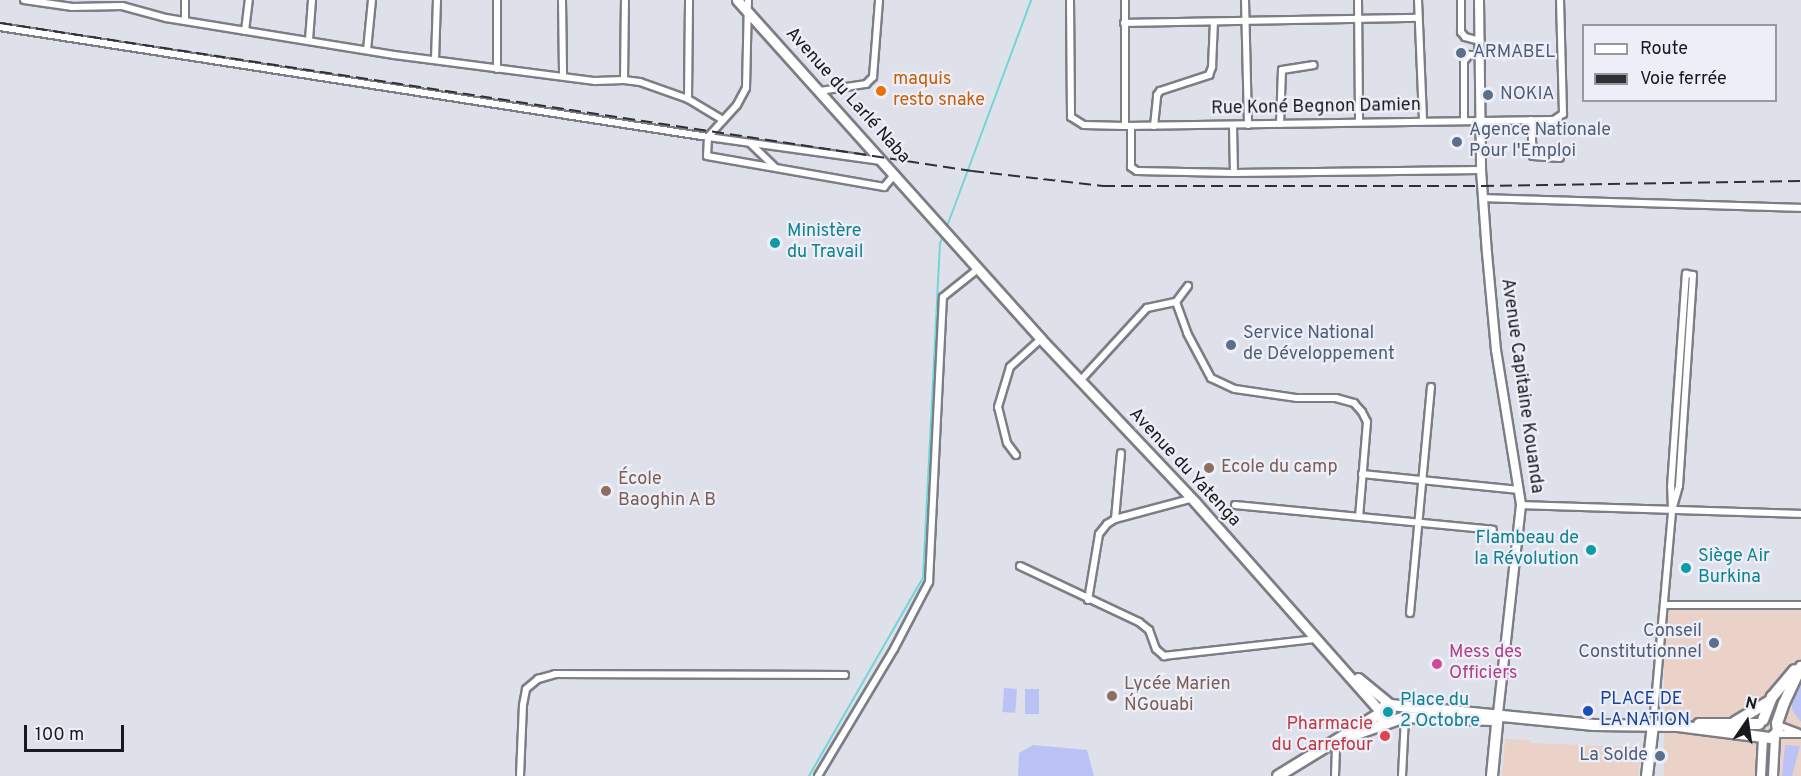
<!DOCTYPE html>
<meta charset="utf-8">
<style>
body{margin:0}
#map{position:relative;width:1801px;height:776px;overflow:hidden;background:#dfe1ea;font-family:Overpass,sans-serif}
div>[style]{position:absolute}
.commercial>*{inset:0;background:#ead2c9;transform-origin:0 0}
.green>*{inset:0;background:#bac2f6;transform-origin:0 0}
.stream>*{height:2px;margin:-1px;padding:0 1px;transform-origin:1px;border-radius:1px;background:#72d6d6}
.roads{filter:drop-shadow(2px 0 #7c7e86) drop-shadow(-2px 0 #7c7e86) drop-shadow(0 2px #7c7e86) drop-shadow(0 -2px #7c7e86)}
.minor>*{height:6px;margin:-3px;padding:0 3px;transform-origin:3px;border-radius:3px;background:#fff}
.tertiary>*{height:8px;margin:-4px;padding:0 4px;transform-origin:4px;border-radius:4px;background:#fff}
.primary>*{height:9px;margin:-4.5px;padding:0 4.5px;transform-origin:4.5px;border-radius:4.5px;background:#fff}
.trunk>*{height:10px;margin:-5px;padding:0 5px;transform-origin:5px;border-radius:5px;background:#fff}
.rail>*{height:2px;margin-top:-1px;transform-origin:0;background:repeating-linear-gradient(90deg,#2f3034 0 12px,transparent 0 18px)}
.dots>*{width:16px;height:16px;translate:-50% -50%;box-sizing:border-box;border:3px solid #edeef8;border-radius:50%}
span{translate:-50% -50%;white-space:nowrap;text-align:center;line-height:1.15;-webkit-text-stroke:4.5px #edeef8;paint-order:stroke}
.service-label{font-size:18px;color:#4e5e75}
.left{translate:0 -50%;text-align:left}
.right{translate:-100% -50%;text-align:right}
.food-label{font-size:18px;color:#c56008}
.street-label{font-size:18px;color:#18191c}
.culture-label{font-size:18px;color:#0d838f}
.education-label{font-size:18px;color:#785e54}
.hotel-label{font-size:18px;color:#b23c85}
.transit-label{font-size:18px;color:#164399}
.health-label{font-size:18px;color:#be3a42}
.legend{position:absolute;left:1582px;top:24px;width:195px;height:78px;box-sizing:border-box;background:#edeef8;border:2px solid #9899a0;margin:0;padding:8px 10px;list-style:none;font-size:18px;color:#18191c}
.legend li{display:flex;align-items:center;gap:12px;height:30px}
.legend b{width:30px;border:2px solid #9899a0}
.north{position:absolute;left:1717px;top:692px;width:60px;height:60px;-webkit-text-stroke:4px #edeef8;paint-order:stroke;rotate:13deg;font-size:16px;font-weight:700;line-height:24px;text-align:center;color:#18191c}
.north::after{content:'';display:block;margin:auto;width:21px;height:27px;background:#18191c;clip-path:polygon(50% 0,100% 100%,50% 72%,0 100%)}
.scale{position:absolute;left:24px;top:725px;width:100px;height:27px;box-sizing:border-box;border:3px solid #18191c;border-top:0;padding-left:8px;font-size:18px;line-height:21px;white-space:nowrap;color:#18191c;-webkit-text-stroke:4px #edeef8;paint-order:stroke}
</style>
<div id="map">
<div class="commercial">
<i style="left:1664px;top:605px;width:137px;height:172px"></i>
<i style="clip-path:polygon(1505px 739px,1530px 740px,1530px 743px,1636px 747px,1641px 751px,1638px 776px,1502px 776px)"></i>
</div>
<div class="green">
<i style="clip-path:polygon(1801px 684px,1801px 722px,1792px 710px,1792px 701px)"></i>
<i style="left:1004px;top:688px;width:13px;height:24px;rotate:4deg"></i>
<i style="left:1025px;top:689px;width:14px;height:25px"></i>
<i style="clip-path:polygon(1033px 745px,1087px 750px,1094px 776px,1018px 776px,1019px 753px)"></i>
<i style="clip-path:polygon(1785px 745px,1800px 746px,1792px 776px,1782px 776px)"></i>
</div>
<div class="stream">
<i style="left:946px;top:229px;width:244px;rotate:-69.6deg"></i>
<i style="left:809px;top:776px;width:228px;rotate:-60.1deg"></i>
<i style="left:923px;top:578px;width:335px;rotate:-87.1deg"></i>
<i style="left:940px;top:243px;width:10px;rotate:-66deg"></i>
</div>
<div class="roads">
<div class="minor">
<i style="left:24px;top:0;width:49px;rotate:8.3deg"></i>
<i style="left:72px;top:7px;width:50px;rotate:-1.1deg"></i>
<i style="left:122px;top:6px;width:46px;rotate:15.3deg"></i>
<i style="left:166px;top:18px;width:231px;rotate:9.2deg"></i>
<i style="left:394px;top:55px;width:203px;rotate:7.4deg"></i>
<i style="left:595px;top:81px;width:29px;rotate:-2deg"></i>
<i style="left:624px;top:80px;width:16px;rotate:7deg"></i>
<i style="left:640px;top:82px;width:51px;rotate:19.5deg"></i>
<i style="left:688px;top:99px;width:41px;rotate:31deg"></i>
<i style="left:185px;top:0;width:21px;rotate:90deg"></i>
<i style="left:497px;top:0;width:69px;rotate:90deg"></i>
<i style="left:562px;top:0;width:76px;rotate:89.2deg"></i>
<i style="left:748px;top:0;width:88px;rotate:91.3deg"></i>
<i style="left:746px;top:88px;width:19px;rotate:118deg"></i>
<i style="left:737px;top:105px;width:43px;rotate:132.2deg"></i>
<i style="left:708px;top:137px;width:19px;rotate:93deg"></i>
<i style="left:707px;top:156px;width:180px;rotate:9.9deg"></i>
<i style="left:884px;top:187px;width:17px;rotate:-50deg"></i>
<i style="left:1070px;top:0;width:117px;rotate:89.5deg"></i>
<i style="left:1071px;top:117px;width:15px;rotate:32deg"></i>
<i style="left:1084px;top:125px;width:41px;rotate:1.4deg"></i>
<i style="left:1125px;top:126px;width:429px;rotate:-0.8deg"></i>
<i style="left:1554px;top:120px;width:11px;rotate:-34deg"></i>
<i style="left:1563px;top:114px;width:114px;rotate:-91.5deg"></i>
<i style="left:1245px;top:0;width:125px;rotate:88.6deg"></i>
<i style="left:1358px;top:0;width:122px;rotate:89.5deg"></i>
<i style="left:1418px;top:0;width:121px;rotate:87.6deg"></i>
<i style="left:1461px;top:0;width:32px;rotate:90deg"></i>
<i style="left:1461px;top:32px;width:6px;rotate:51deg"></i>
<i style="left:1465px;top:37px;width:16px;rotate:15deg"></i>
<i style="left:1124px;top:23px;width:294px;rotate:-1deg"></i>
<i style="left:0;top:27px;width:716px;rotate:8.83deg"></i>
<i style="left:708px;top:137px;width:175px;rotate:7.9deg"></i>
<i style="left:245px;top:31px;width:31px;rotate:-83deg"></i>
<i style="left:309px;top:40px;width:40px;rotate:-85.7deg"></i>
<i style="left:367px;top:50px;width:50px;rotate:-84.3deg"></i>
<i style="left:435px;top:60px;width:60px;rotate:-88.1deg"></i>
<i style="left:624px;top:80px;width:80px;rotate:-89.3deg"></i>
<i style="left:820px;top:91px;width:47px;rotate:-8.7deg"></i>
<i style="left:866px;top:84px;width:10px;rotate:-45deg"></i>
<i style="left:873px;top:77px;width:77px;rotate:-85.5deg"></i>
<i style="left:688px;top:99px;width:99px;rotate:-89.4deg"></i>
<i style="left:1531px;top:120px;width:36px;rotate:87deg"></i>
<i style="left:1533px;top:156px;width:27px;rotate:4deg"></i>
<i style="left:1464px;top:121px;width:60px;rotate:-90deg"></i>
<i style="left:1464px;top:61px;width:8px;rotate:-50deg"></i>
<i style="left:1469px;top:55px;width:11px"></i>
<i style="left:1280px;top:124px;width:54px;rotate:-87.9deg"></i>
<i style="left:1282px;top:70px;width:32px;rotate:-9deg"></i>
<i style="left:1125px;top:126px;width:126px;rotate:-90deg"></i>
<i style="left:1131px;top:126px;width:41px;rotate:90deg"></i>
<i style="left:1131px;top:167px;width:7px;rotate:34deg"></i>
<i style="left:1137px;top:171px;width:97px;rotate:1.2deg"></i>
<i style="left:1234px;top:173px;width:247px;rotate:-0.7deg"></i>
<i style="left:1154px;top:126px;width:31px;rotate:-84deg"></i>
<i style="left:1157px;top:95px;width:5px;rotate:-53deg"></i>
<i style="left:1160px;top:91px;width:52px;rotate:-18.1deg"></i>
<i style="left:1209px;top:75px;width:9px;rotate:-69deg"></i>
<i style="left:1212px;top:67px;width:45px;rotate:-87.5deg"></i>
<i style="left:1233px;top:126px;width:47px;rotate:88.8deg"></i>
<i style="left:750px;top:143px;width:35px;rotate:44deg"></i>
<i style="left:1483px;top:198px;width:318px;rotate:1.8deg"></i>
<i style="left:1188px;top:286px;width:20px;rotate:127deg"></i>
<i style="left:1176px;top:302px;width:33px;rotate:70deg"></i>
<i style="left:1187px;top:333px;width:51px;rotate:61.9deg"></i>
<i style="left:1211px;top:378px;width:26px;rotate:25deg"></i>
<i style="left:1235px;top:389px;width:63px;rotate:8.3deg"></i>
<i style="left:1297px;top:398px;width:39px"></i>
<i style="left:1336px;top:398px;width:19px;rotate:16deg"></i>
<i style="left:1354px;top:403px;width:12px;rotate:48deg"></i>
<i style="left:1362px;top:412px;width:11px;rotate:63deg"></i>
<i style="left:1367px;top:422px;width:95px;rotate:94.8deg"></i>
<i style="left:1080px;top:381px;width:99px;rotate:-47.5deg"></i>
<i style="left:1147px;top:308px;width:30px;rotate:-12deg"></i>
<i style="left:1016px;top:455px;width:15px;rotate:-127deg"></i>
<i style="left:1007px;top:443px;width:37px;rotate:-104deg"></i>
<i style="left:998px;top:407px;width:42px;rotate:-73.3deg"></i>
<i style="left:1010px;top:367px;width:42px;rotate:-42.1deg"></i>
<i style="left:1362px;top:474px;width:158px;rotate:5.8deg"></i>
<i style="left:1235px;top:505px;width:259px;rotate:5.5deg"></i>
<i style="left:1521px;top:505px;width:280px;rotate:1.8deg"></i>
<i style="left:1115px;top:519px;width:66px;rotate:-84.8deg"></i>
<i style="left:1020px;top:566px;width:132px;rotate:25.2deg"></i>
<i style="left:1139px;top:622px;width:13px;rotate:39deg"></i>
<i style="left:1149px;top:630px;width:20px;rotate:70deg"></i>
<i style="left:1156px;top:649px;width:11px;rotate:41deg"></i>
<i style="left:1164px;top:656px;width:153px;rotate:-6.4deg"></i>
<i style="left:1088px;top:600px;width:67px;rotate:-80.5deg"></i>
<i style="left:1099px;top:534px;width:13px;rotate:-51deg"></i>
<i style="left:1107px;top:524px;width:9px;rotate:-32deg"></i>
<i style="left:1115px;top:519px;width:78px;rotate:-14.9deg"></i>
<i style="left:1664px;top:605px;width:137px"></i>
<i style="left:1410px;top:613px;width:227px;rotate:-84.7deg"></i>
<i style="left:1653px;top:725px;width:216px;rotate:-84.9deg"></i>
<i style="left:1672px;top:510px;width:23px;rotate:-92deg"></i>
<i style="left:1671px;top:487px;width:214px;rotate:-86deg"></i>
<i style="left:1686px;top:274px;width:7px;rotate:8deg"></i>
<i style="left:1693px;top:275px;width:211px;rotate:93.8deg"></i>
<i style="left:1679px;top:486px;width:25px;rotate:106deg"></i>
<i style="left:1778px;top:725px;width:22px;rotate:21deg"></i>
<i style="left:1777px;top:734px;width:24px"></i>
<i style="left:520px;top:776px;width:71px;rotate:-87.6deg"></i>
<i style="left:523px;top:705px;width:16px;rotate:-79deg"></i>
<i style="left:526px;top:689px;width:16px;rotate:-40deg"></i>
<i style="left:538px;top:679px;width:18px;rotate:-16deg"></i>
<i style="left:555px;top:674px;width:290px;rotate:0.2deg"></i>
<i style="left:818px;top:776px;width:148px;rotate:-59.1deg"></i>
<i style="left:894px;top:649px;width:76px;rotate:-62.4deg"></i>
<i style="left:929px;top:582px;width:285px;rotate:-87.2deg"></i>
<i style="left:943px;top:297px;width:45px;rotate:-38.7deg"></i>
<i style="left:1335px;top:776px;width:35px;rotate:-88deg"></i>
<i style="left:1402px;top:776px;width:59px;rotate:-87.1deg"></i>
</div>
<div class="tertiary">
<i style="left:1479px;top:0;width:170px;rotate:89.3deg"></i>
<i style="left:1481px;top:170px;width:83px;rotate:85.9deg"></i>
<i style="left:1487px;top:253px;width:97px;rotate:84.7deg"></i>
<i style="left:1496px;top:350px;width:157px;rotate:80.8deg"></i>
<i style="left:1521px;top:505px;width:210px;rotate:96.3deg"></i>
<i style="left:1761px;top:776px;width:39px;rotate:-87deg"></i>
<i style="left:1773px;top:776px;width:39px;rotate:-87deg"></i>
</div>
<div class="primary">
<i style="left:737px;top:0;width:455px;rotate:48.1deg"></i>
<i style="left:1041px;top:339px;width:224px;rotate:46.6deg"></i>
<i style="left:1195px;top:502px;width:281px;rotate:48.5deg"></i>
<i style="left:1358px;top:678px;width:43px;rotate:39.3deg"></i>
</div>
<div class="trunk">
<i style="left:1763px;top:720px;width:25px;rotate:-69deg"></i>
<i style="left:1772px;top:697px;width:35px;rotate:-50deg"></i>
<i style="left:1388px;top:722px;width:7px;rotate:-146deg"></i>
<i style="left:1382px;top:718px;width:6px;rotate:-99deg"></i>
<i style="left:1381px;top:712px;width:6px;rotate:-59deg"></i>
<i style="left:1384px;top:707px;width:6px;rotate:-18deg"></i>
<i style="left:1390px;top:705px;width:205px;rotate:5.6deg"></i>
<i style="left:1594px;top:725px;width:84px;rotate:0.7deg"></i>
<i style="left:1678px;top:726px;width:94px;rotate:7.4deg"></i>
<i style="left:1771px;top:738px;width:9px;rotate:-41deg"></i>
<i style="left:1778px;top:732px;width:9px;rotate:-96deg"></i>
<i style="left:1777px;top:723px;width:21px;rotate:-71deg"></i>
<i style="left:1784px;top:703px;width:40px;rotate:-65deg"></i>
<i style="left:1735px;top:722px;width:41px;rotate:-31deg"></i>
<i style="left:1699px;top:724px;width:60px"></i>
<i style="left:1339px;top:740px;width:70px;rotate:-19.2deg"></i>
<i style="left:1405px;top:717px;width:88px;rotate:2deg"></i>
<i style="left:1278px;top:776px;width:121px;rotate:-31.5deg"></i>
<i style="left:1492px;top:776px;width:62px;rotate:-84.5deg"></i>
<i style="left:1647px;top:776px;width:51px;rotate:-83.3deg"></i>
</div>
</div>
<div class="rail">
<i style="left:0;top:23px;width:983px;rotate:8.66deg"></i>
<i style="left:972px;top:171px;width:132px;rotate:6.5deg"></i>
<i style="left:1103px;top:186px;width:379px"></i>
<i style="left:1482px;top:186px;width:319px;rotate:-0.9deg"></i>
</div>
<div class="dots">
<i style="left:1461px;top:53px;background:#5c6f8a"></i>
<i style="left:881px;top:91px;background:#e8710a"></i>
<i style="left:1488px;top:95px;background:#5c6f8a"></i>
<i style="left:1457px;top:142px;background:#5c6f8a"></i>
<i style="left:775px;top:243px;background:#0f9aa8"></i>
<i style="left:1231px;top:345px;background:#5c6f8a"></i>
<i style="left:1209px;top:468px;background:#8d6e63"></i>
<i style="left:606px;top:491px;background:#8d6e63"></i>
<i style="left:1591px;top:550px;background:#0f9aa8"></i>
<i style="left:1686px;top:568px;background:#0f9aa8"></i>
<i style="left:1714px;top:643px;background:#5c6f8a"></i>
<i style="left:1437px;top:664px;background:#d1479c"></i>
<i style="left:1112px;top:696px;background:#8d6e63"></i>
<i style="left:1588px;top:711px;background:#1a4fb4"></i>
<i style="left:1388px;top:712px;background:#0f9aa8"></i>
<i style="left:1385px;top:736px;background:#e0444e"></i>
<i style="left:1660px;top:756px;background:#5c6f8a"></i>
</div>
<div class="service-label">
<span class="left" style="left:1473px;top:53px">ARMABEL</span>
<span class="left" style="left:1500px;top:95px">NOKIA</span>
<span class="left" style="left:1469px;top:142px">Agence Nationale<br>Pour l'Emploi</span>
<span class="left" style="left:1243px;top:345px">Service National<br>de Développement</span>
<span class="right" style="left:1702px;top:643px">Conseil<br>Constitutionnel</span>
<span class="right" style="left:1648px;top:756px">La Solde</span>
</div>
<div class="food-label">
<span class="left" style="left:893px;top:91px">maquis<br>resto snake</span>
</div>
<div class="street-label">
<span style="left:847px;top:96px;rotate:48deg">Avenue du Larlé Naba</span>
<span style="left:1316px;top:108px;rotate:-1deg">Rue Koné Begnon Damien</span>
<span style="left:1521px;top:386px;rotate:82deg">Avenue Capitaine Kouanda</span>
<span style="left:1184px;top:468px;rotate:47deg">Avenue du Yatenga</span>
</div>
<div class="culture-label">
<span class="left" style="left:787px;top:243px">Ministère<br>du Travail</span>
<span class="right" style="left:1579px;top:550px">Flambeau de<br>la Révolution</span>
<span class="left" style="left:1698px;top:568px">Siège Air<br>Burkina</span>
<span class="left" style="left:1400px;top:712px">Place du<br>2 Octobre</span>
</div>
<div class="education-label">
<span class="left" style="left:1221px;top:468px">Ecole du camp</span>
<span class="left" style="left:618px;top:491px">École<br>Baoghin A B</span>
<span class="left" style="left:1124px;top:696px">Lycée Marien<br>N´Gouabi</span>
</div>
<div class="hotel-label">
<span class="left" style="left:1449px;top:664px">Mess des<br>Officiers</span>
</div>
<div class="transit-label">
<span class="left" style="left:1600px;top:711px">PLACE DE<br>LA NATION</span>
</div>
<div class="health-label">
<span class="right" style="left:1373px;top:736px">Pharmacie<br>du Carrefour</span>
</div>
<ul class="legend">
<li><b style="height:8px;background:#fff"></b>Route</li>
<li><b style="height:8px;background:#2f3034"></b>Voie ferrée</li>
</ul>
<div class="north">N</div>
<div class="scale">100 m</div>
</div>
